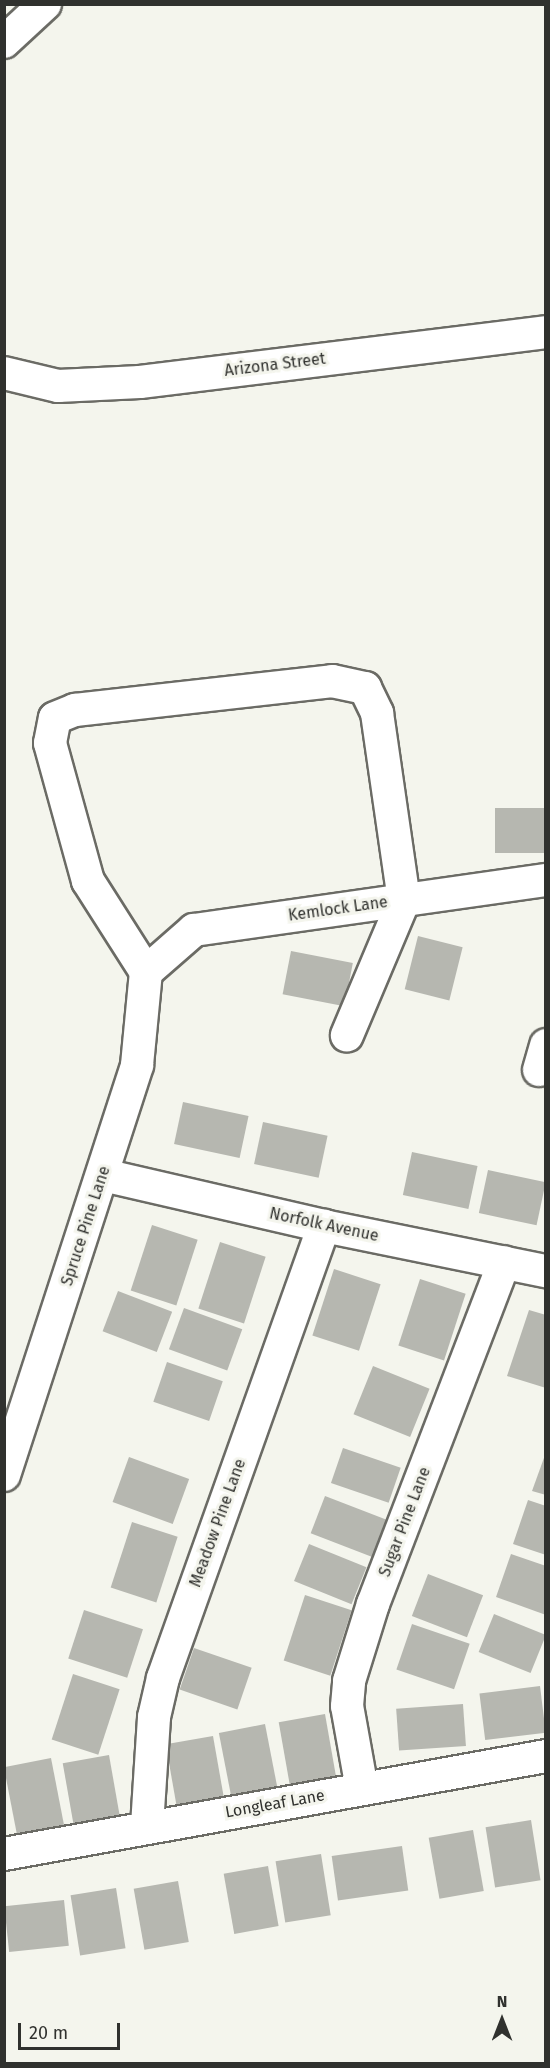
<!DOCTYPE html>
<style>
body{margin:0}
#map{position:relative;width:550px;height:2068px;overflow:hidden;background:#f4f5ed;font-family:"Fira Sans",sans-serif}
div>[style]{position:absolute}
.building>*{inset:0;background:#b6b7b0;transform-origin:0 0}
.roads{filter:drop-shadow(2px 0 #6b6b65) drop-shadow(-2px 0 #6b6b65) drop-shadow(0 2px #6b6b65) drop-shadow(0 -2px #6b6b65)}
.street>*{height:32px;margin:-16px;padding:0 16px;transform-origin:16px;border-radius:16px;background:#fff}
span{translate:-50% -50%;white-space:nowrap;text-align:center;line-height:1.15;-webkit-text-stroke:6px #f4f5ed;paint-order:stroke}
.street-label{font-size:16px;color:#30312e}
.frame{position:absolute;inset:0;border:6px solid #30312e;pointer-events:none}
.north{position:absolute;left:472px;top:1990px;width:60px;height:60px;-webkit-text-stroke:4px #f4f5ed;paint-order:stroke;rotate:0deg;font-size:16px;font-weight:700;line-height:24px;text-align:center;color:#30312e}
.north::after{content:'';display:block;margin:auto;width:21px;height:27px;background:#30312e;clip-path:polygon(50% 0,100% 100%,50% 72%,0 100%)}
.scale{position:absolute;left:18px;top:2023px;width:102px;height:27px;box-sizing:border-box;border:3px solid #30312e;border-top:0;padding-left:8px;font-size:18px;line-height:21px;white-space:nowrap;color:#30312e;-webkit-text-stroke:4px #f4f5ed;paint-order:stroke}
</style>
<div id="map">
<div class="building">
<i style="left:546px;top:808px;width:45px;height:51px;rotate:90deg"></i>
<i style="left:418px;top:936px;width:46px;height:55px;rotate:14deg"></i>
<i style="left:291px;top:951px;width:63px;height:44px;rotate:11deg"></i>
<i style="left:183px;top:1102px;width:67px;height:43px;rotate:12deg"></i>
<i style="left:263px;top:1122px;width:66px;height:43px;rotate:12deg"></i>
<i style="left:412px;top:1152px;width:67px;height:44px;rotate:12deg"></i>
<i style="left:488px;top:1170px;width:59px;height:44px;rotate:12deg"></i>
<i style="left:152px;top:1225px;width:48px;height:69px;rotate:18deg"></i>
<i style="left:220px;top:1242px;width:48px;height:70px;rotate:18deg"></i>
<i style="left:334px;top:1269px;width:49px;height:70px;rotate:18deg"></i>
<i style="left:420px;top:1279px;width:48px;height:70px;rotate:18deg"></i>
<i style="left:118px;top:1291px;width:58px;height:43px;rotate:21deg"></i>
<i style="left:184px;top:1308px;width:62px;height:44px;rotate:20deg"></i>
<i style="clip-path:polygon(529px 1310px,546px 1315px,546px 1388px,507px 1376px)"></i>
<i style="left:167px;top:1362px;width:59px;height:42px;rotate:19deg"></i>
<i style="left:373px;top:1366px;width:61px;height:52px;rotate:22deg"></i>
<i style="left:343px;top:1448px;width:61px;height:37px;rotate:19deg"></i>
<i style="clip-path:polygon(545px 1455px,546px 1455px,546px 1495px,532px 1491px)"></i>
<i style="left:129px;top:1457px;width:64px;height:48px;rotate:20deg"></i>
<i style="left:325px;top:1496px;width:66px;height:40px;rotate:21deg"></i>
<i style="clip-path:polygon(528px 1500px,546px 1506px,546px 1555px,513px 1544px)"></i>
<i style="left:132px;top:1522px;width:48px;height:69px;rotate:18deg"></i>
<i style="left:309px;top:1544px;width:62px;height:40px;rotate:22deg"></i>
<i style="clip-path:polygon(511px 1554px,546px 1566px,546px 1615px,496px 1597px)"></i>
<i style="left:428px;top:1574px;width:59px;height:45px;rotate:21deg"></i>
<i style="left:305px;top:1595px;width:49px;height:69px;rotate:18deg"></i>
<i style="left:84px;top:1610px;width:62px;height:51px;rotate:18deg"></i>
<i style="left:494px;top:1614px;width:56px;height:41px;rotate:22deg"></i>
<i style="left:412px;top:1624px;width:61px;height:48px;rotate:19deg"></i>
<i style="left:194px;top:1648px;width:61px;height:44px;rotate:19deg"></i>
<i style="left:73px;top:1674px;width:49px;height:69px;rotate:18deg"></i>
<i style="left:540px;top:1686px;width:47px;height:61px;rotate:83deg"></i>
<i style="left:463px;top:1704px;width:42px;height:67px;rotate:86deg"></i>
<i style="left:325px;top:1714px;width:69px;height:47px;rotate:80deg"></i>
<i style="left:265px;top:1724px;width:68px;height:47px;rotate:79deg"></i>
<i style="left:213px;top:1736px;width:68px;height:48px;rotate:80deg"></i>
<i style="left:109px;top:1755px;width:69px;height:47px;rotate:80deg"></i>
<i style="left:51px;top:1758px;width:69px;height:48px;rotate:79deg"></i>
<i style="left:531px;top:1820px;width:61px;height:46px;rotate:81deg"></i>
<i style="left:473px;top:1830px;width:62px;height:45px;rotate:80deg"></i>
<i style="left:402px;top:1846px;width:45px;height:71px;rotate:82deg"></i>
<i style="left:321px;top:1854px;width:62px;height:46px;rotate:81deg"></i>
<i style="left:268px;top:1866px;width:61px;height:45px;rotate:80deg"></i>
<i style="left:178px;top:1881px;width:62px;height:45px;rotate:80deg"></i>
<i style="left:116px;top:1888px;width:61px;height:46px;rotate:81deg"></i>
<i style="left:64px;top:1900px;width:46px;height:60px;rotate:84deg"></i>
</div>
<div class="roads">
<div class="street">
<i style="left:4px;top:42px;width:56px;rotate:-42.8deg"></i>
<i style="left:4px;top:373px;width:56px;rotate:13.5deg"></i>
<i style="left:58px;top:386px;width:82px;rotate:-2.8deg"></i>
<i style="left:140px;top:382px;width:409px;rotate:-7deg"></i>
<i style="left:146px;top:972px;width:108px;rotate:-122.5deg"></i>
<i style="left:88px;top:881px;width:143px;rotate:-105.4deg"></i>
<i style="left:50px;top:743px;width:25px;rotate:-79deg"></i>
<i style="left:55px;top:718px;width:22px;rotate:-22deg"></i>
<i style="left:75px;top:710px;width:259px;rotate:-6.4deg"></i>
<i style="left:332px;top:681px;width:34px;rotate:12deg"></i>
<i style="left:365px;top:688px;width:28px;rotate:64deg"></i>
<i style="left:377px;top:713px;width:189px;rotate:81.8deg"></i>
<i style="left:404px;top:900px;width:147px;rotate:112.9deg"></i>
<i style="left:146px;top:972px;width:64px;rotate:-41.2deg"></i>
<i style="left:194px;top:930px;width:356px;rotate:-8.1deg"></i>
<i style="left:539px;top:1070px;width:26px;rotate:-74deg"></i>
<i style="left:103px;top:1175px;width:227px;rotate:13deg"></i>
<i style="left:324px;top:1226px;width:227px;rotate:11.5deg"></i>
<i style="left:4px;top:1475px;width:431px;rotate:-72deg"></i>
<i style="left:137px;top:1065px;width:93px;rotate:-84.5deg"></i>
<i style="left:362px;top:1789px;width:84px;rotate:-100.2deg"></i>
<i style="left:347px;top:1706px;width:25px;rotate:-85deg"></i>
<i style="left:349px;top:1681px;width:81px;rotate:-72.7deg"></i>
<i style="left:373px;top:1604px;width:366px;rotate:-69deg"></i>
<i style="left:147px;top:1826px;width:109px;rotate:-86.3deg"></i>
<i style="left:154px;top:1717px;width:40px;rotate:-77deg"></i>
<i style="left:163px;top:1678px;width:480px;rotate:-70.4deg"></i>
<i style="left:4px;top:1854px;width:551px;rotate:-10.25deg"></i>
</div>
</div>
<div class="street-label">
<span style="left:275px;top:365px;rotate:-7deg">Arizona Street</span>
<span style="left:338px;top:909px;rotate:-8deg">Kemlock Lane</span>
<span style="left:324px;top:1225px;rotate:12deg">Norfolk Avenue</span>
<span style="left:86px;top:1226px;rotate:-72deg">Spruce Pine Lane</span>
<span style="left:405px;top:1522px;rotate:-69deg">Sugar Pine Lane</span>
<span style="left:218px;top:1523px;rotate:-70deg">Meadow Pine Lane</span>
<span style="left:275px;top:1804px;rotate:-10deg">Longleaf Lane</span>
</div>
<div class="frame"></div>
<div class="north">N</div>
<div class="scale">20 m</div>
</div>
